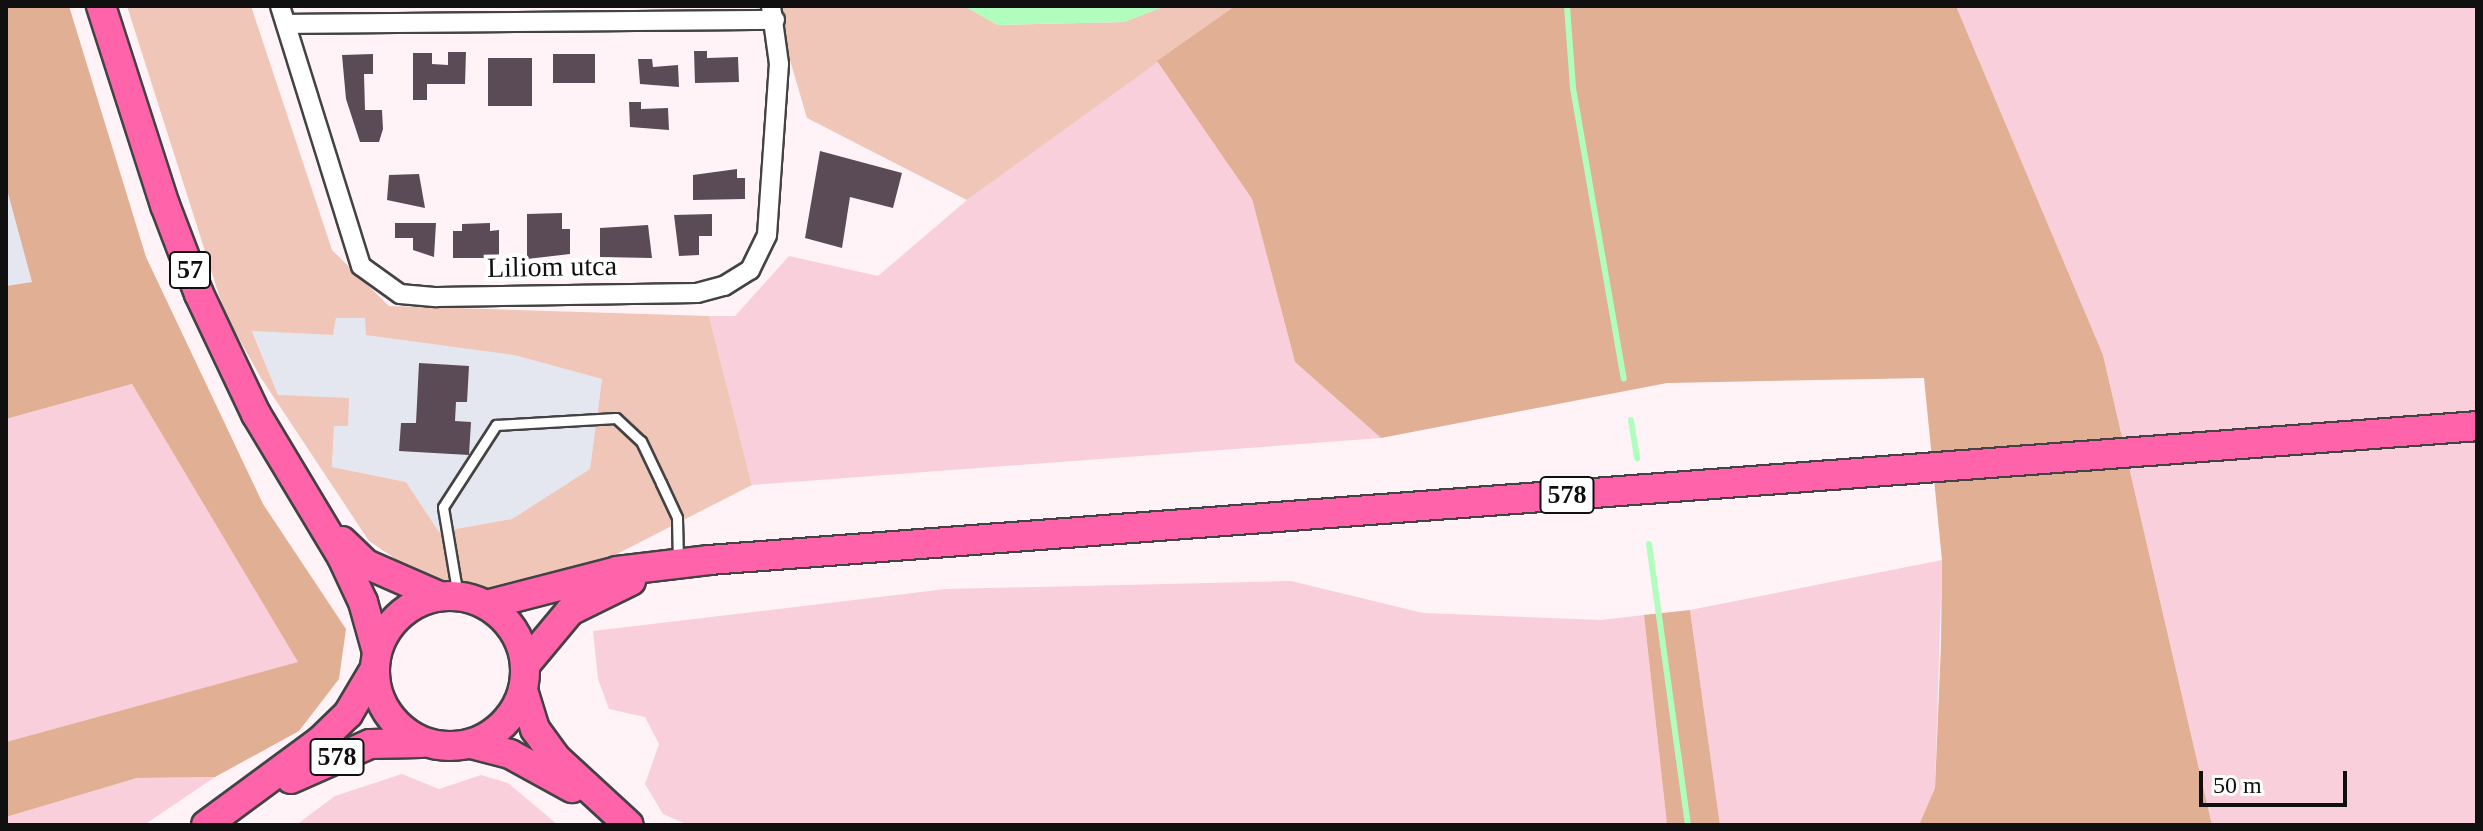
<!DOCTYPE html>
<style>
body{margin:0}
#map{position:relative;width:2483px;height:831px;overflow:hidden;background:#fff3f8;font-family:Georgia,serif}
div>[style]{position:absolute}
.industrial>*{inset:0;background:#e4e7ef}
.farmland>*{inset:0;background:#f9cfdb}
.green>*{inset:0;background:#efc6b7}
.forest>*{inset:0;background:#e1af94}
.water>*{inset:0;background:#b1fdbe}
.stream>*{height:6px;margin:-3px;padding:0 3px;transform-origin:3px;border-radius:3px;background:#b1fdbe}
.building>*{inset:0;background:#5a4b57;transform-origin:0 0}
.roads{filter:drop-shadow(2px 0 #434343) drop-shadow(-2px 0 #434343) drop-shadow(0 2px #434343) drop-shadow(0 -2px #434343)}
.lane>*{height:9px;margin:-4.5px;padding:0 4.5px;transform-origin:4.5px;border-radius:4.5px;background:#fff}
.street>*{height:18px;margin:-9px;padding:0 9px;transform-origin:9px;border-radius:9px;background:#fff}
.primary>*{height:28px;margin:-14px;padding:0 14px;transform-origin:14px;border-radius:14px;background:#ff63a9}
.primary>.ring{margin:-14px;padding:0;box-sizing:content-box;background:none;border:28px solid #ff63a9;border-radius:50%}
span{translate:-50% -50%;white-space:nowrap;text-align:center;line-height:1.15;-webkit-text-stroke:8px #fff;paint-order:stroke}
.shield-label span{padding:2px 6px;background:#fff;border:2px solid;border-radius:6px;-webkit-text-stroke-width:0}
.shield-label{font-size:26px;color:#101010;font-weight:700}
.street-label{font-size:28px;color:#101010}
.frame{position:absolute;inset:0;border:8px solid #101010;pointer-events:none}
.scale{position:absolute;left:2199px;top:771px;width:148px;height:36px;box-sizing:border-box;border:4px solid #101010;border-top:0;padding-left:10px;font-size:24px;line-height:28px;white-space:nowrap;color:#101010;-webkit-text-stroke:6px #fff;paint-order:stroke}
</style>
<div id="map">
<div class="industrial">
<i style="clip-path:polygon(6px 186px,32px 282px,6px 286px)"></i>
<i style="clip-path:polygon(336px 318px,366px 318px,366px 334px,514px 355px,602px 379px,590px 469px,512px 519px,439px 532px,406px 482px,332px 467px,334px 425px,278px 395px,252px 330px,333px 335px)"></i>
</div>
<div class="farmland">
<i style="clip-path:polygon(1956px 6px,2477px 6px,2477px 825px,2212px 825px,2103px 355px)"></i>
<i style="clip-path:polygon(1157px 61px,1252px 199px,1295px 362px,1381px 438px,752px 485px,709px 316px,735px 316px,789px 256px,878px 276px,967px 200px)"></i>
<i style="clip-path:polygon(132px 384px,299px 662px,6px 742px,6px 419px)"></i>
<i style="clip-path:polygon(1942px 560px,1935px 788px,1919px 825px,1720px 825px,1690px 610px)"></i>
<i style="clip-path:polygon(1291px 581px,1423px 613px,1601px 620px,1644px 615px,1667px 825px,688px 825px,663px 814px,645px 784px,659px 744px,645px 717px,609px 709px,598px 679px,593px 631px,946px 589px)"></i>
<i style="clip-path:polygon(402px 774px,439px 789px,481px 775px,508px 783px,558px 825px,296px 825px,335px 796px)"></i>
<i style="clip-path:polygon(215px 777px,144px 825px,6px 825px,6px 817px,137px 778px)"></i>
</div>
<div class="green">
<i style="clip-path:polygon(evenodd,127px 6px,251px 6px,332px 250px,389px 306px,709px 316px,752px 485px,613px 556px,487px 590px,419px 575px,369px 541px,261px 378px,225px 314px,127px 6px,336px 318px,365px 318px,366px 335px,514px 355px,602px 379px,590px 469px,512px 519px,439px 532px,406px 482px,332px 467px,334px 426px,348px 426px,349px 398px,278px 395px,252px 331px,333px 335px,336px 318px)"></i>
<i style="clip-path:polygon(774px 6px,964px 6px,998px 25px,1124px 22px,1165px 6px,1235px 6px,967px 200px,807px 118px)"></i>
</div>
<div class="forest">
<i style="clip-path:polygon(6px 6px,69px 6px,146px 257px,263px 504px,346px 629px,339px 679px,299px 731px,215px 777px,137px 778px,6px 817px,6px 742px,298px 662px,132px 384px,6px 419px,6px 286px,32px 282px,6px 186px)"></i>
<i style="clip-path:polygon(1235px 6px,1956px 6px,2103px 355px,2212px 825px,1919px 825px,1935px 788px,1941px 645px,1942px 560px,1924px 378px,1667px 383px,1381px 438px,1295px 362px,1252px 199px,1157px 61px)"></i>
<i style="clip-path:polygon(1690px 610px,1720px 825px,1667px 825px,1644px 615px)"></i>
</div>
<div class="water">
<i style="clip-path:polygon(964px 6px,1165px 6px,1124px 22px,998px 25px)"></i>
</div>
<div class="stream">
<i style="left:1567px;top:6px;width:82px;rotate:85.8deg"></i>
<i style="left:1573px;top:88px;width:295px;rotate:80.1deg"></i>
<i style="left:1631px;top:420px;width:39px;rotate:81deg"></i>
<i style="left:1649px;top:544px;width:284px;rotate:82.1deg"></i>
</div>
<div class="building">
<i style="clip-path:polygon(694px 51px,707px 51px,707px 58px,738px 57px,739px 82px,695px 83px)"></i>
<i style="clip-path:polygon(448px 52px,466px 52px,465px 84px,427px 84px,427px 100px,413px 100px,413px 53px,432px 53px,432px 64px,448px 65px)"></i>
<i style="clip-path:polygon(373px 54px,373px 74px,364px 74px,365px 110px,382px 110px,383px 129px,379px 142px,360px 142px,346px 99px,342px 55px)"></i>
<i style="left:595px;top:54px;width:29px;height:42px;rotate:90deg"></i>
<i style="left:488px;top:58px;width:44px;height:48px"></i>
<i style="clip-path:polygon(638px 59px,652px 59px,653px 67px,678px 65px,679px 87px,640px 84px)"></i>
<i style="clip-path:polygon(629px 102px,641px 102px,641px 109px,668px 108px,669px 130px,630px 127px)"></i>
<i style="clip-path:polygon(820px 151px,902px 173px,893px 208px,850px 197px,842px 248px,805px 238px)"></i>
<i style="clip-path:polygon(737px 169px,737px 178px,745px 178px,745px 199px,693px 200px,693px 175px)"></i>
<i style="clip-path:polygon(419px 174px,425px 208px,387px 200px,389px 175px)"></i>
<i style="clip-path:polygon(562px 213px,562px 229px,570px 229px,570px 254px,527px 259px,527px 214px)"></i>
<i style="clip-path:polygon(712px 214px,712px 236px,699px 236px,699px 255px,679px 256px,674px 215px)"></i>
<i style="clip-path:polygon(395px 223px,436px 223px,434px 257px,413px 250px,413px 238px,395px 238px)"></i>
<i style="clip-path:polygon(490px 223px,490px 231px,499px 230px,499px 258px,453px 258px,453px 231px,462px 231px,462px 224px)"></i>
<i style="clip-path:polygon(648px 225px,652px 258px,600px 257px,600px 228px)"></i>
<i style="clip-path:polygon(419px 363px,469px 366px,467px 402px,456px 402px,455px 421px,471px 422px,469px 455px,399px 451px,401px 423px,416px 423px)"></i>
</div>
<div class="roads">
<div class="lane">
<i style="left:458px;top:596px;width:90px;rotate:-99.6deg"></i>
<i style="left:443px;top:507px;width:98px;rotate:-57.1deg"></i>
<i style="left:496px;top:425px;width:120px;rotate:-3.3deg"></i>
<i style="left:616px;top:418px;width:34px;rotate:43deg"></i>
<i style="left:641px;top:441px;width:47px;rotate:64.5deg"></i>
<i style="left:661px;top:483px;width:38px;rotate:65deg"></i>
<i style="left:677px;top:518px;width:43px;rotate:88.7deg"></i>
</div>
<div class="street">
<i style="left:280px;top:6px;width:272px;rotate:72.7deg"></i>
<i style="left:361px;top:266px;width:48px;rotate:35.7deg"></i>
<i style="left:400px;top:294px;width:37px;rotate:5deg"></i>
<i style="left:437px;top:297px;width:260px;rotate:-0.9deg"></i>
<i style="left:697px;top:293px;width:28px;rotate:-15deg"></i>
<i style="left:724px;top:286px;width:31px;rotate:-32deg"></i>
<i style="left:750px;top:270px;width:39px;rotate:-64deg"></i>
<i style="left:767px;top:235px;width:171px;rotate:-86deg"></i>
<i style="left:779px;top:64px;width:59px;rotate:-97.9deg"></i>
<i style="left:286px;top:24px;width:489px;rotate:-0.5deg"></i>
</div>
<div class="primary">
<i style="left:101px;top:6px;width:209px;rotate:72.2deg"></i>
<i style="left:165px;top:205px;width:95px;rotate:69.1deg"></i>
<i style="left:199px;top:294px;width:133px;rotate:64.6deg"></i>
<i style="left:256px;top:414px;width:167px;rotate:59deg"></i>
<i style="left:342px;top:557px;width:50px;rotate:65deg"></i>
<i style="left:363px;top:602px;width:52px;rotate:74.4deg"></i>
<i style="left:342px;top:541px;width:33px;rotate:44deg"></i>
<i style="left:366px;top:564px;width:80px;rotate:23.7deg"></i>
<i class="ring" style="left:375px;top:596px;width:122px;height:122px"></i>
<i style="left:486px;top:605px;width:135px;rotate:-14.5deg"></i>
<i style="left:617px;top:571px;width:93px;rotate:-6.8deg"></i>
<i style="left:709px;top:560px;width:1773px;rotate:-4.33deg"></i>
<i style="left:525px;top:665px;width:70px;rotate:-50.2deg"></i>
<i style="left:570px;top:611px;width:68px;rotate:-26.2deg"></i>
<i style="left:523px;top:690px;width:41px;rotate:72.9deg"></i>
<i style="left:535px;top:729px;width:34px;rotate:54deg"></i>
<i style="left:555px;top:757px;width:100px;rotate:42.6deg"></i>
<i style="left:471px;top:744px;width:40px;rotate:14.4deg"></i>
<i style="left:510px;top:754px;width:71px;rotate:28.7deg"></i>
<i style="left:291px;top:779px;width:86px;rotate:-23.9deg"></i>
<i style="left:370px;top:744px;width:51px;rotate:-1.1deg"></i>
<i style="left:206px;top:825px;width:142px;rotate:-36.4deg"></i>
<i style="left:320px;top:741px;width:39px;rotate:-44deg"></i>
<i style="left:348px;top:714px;width:51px;rotate:-59.4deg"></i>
</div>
</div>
<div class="shield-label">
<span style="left:190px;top:270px">57</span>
<span style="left:1567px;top:495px">578</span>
<span style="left:337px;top:757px">578</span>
</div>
<div class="street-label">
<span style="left:552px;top:267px;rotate:-1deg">Liliom utca</span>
</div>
<div class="frame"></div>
<div class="scale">50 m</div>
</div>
